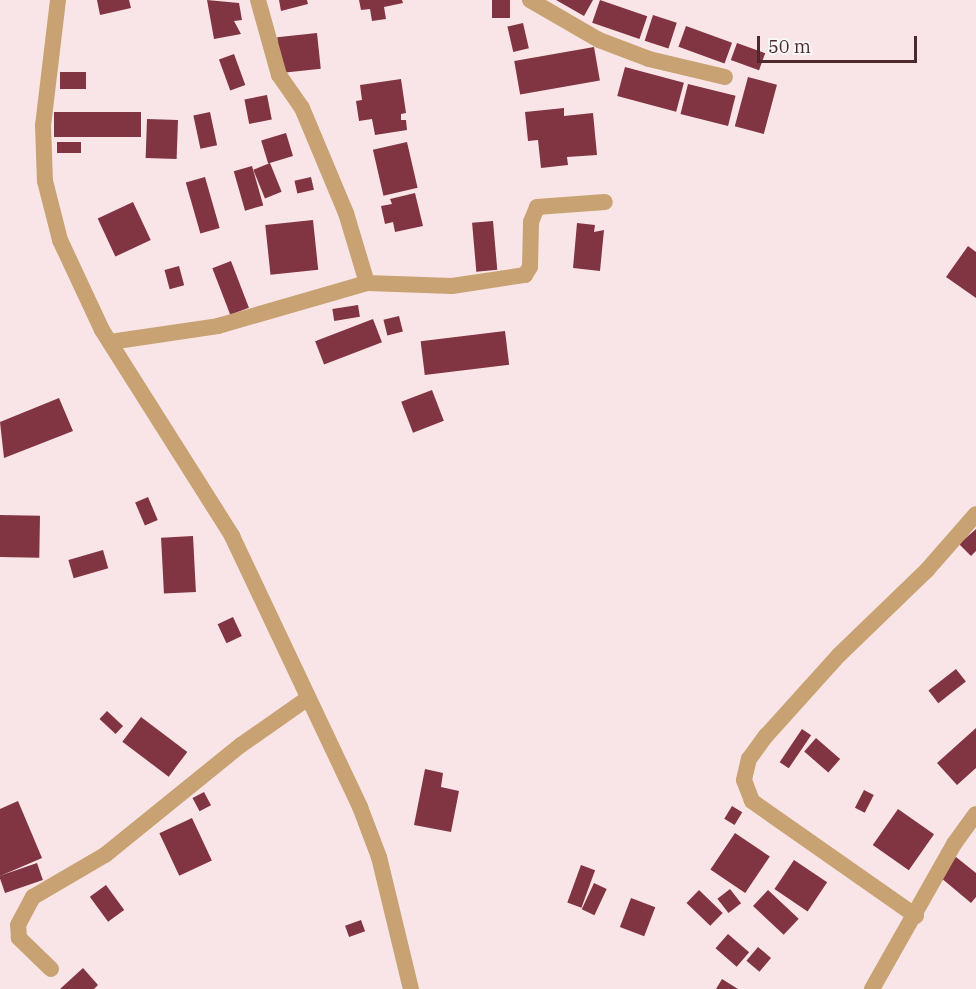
<!DOCTYPE html>
<style>
body{margin:0}
#map{position:relative;width:976px;height:989px;overflow:hidden;background:#f9e5e7;font-family:"IBM Plex Serif",serif}
div>[style]{position:absolute}
.building>*{inset:0;background:#813442;transform-origin:0 0}
.street>*{height:16px;margin:-8px;padding:0 8px;transform-origin:8px;border-radius:8px;background:#c8a272}
span{translate:-50% -50%;white-space:nowrap;text-align:center;line-height:1.15;-webkit-text-stroke:6px #f8f8f8;paint-order:stroke}
.scale{position:absolute;left:757px;top:36px;width:160px;height:27px;box-sizing:border-box;border:3px solid #4d292e;border-top:0;padding-left:8px;font-size:18px;line-height:21px;white-space:nowrap;color:#4d292e;-webkit-text-stroke:4px #f8f8f8;paint-order:stroke}
</style>
<div id="map">
<div class="building">
<i style="clip-path:polygon(97px 0,129px 0,131px 8px,100px 15px)"></i>
<i style="clip-path:polygon(207px 0,239px 3px,242px 20px,234px 21px,241px 34px,214px 39px)"></i>
<i style="clip-path:polygon(279px 0,307px 0,308px 4px,281px 11px)"></i>
<i style="clip-path:polygon(359px 0,402px 0,403px 3px,384px 7px,386px 19px,372px 21px,370px 9px,361px 10px)"></i>
<i style="left:492px;top:0;width:18px;height:18px"></i>
<i style="clip-path:polygon(556px 0,593px 0,584px 16px)"></i>
<i style="left:600px;top:0;width:50px;height:24px;rotate:19deg"></i>
<i style="left:653px;top:15px;width:25px;height:27px;rotate:18deg"></i>
<i style="left:523px;top:23px;width:26px;height:16px;rotate:77deg"></i>
<i style="left:686px;top:26px;width:49px;height:22px;rotate:20deg"></i>
<i style="left:317px;top:33px;width:36px;height:40px;rotate:84deg"></i>
<i style="left:737px;top:43px;width:30px;height:18px;rotate:20deg"></i>
<i style="left:594px;top:47px;width:34px;height:81px;rotate:80deg"></i>
<i style="left:234px;top:54px;width:33px;height:16px;rotate:70deg"></i>
<i style="left:625px;top:67px;width:61px;height:30px;rotate:15deg"></i>
<i style="left:86px;top:72px;width:17px;height:26px;rotate:90deg"></i>
<i style="left:748px;top:77px;width:30px;height:51px;rotate:15deg"></i>
<i style="clip-path:polygon(401px 79px,406px 113px,401px 114px,401px 120px,406px 120px,407px 130px,375px 135px,372px 119px,359px 121px,356px 101px,362px 100px,360px 85px)"></i>
<i style="left:688px;top:84px;width:49px;height:31px;rotate:14deg"></i>
<i style="left:267px;top:95px;width:25px;height:23px;rotate:79deg"></i>
<i style="clip-path:polygon(564px 108px,564px 116px,593px 113px,597px 155px,567px 157px,568px 165px,541px 168px,538px 140px,528px 141px,525px 112px)"></i>
<i style="left:141px;top:112px;width:25px;height:87px;rotate:90deg"></i>
<i style="left:210px;top:112px;width:34px;height:17px;rotate:78deg"></i>
<i style="left:147px;top:119px;width:31px;height:39px;rotate:2deg"></i>
<i style="left:286px;top:133px;width:24px;height:26px;rotate:73deg"></i>
<i style="left:57px;top:142px;width:24px;height:11px"></i>
<i style="left:407px;top:142px;width:47px;height:35px;rotate:77deg"></i>
<i style="left:270px;top:163px;width:31px;height:18px;rotate:68deg"></i>
<i style="left:252px;top:166px;width:41px;height:19px;rotate:74deg"></i>
<i style="left:205px;top:177px;width:53px;height:20px;rotate:74deg"></i>
<i style="left:311px;top:177px;width:13px;height:17px;rotate:77deg"></i>
<i style="clip-path:polygon(415px 193px,423px 226px,395px 232px,393px 222px,385px 224px,381px 206px,392px 204px,390px 199px)"></i>
<i style="left:133px;top:202px;width:42px;height:39px;rotate:65deg"></i>
<i style="left:313px;top:220px;width:50px;height:48px;rotate:84deg"></i>
<i style="left:493px;top:221px;width:49px;height:21px;rotate:85deg"></i>
<i style="clip-path:polygon(577px 223px,595px 225px,594px 232px,604px 230px,600px 271px,573px 268px)"></i>
<i style="clip-path:polygon(968px 246px,976px 252px,976px 298px,946px 277px)"></i>
<i style="left:231px;top:261px;width:50px;height:20px;rotate:69deg"></i>
<i style="left:179px;top:266px;width:20px;height:15px;rotate:75deg"></i>
<i style="left:358px;top:305px;width:12px;height:26px;rotate:81deg"></i>
<i style="left:399px;top:316px;width:16px;height:16px;rotate:76deg"></i>
<i style="left:373px;top:319px;width:25px;height:62px;rotate:69deg"></i>
<i style="left:505px;top:331px;width:34px;height:85px;rotate:83deg"></i>
<i style="left:432px;top:390px;width:33px;height:33px;rotate:69deg"></i>
<i style="clip-path:polygon(59px 398px,73px 431px,4px 458px,0 422px)"></i>
<i style="left:148px;top:497px;width:25px;height:14px;rotate:67deg"></i>
<i style="left:0;top:515px;width:40px;height:42px;rotate:1deg"></i>
<i style="clip-path:polygon(976px 529px,976px 551px,971px 556px,959px 544px)"></i>
<i style="left:193px;top:536px;width:56px;height:32px;rotate:87deg"></i>
<i style="left:103px;top:550px;width:19px;height:36px;rotate:74deg"></i>
<i style="left:233px;top:617px;width:21px;height:17px;rotate:65deg"></i>
<i style="left:956px;top:669px;width:16px;height:35px;rotate:52deg"></i>
<i style="left:107px;top:711px;width:22px;height:11px;rotate:43deg"></i>
<i style="left:141px;top:717px;width:58px;height:31px;rotate:37deg"></i>
<i style="clip-path:polygon(976px 728px,976px 768px,957px 785px,937px 763px)"></i>
<i style="left:802px;top:729px;width:11px;height:40px;rotate:34deg"></i>
<i style="left:816px;top:738px;width:32px;height:18px;rotate:41deg"></i>
<i style="clip-path:polygon(425px 769px,443px 773px,441px 787px,459px 791px,451px 832px,414px 825px)"></i>
<i style="left:864px;top:790px;width:11px;height:20px;rotate:27deg"></i>
<i style="left:204px;top:792px;width:15px;height:13px;rotate:62deg"></i>
<i style="clip-path:polygon(18px 801px,42px 858px,0 876px,0 809px)"></i>
<i style="left:732px;top:806px;width:12px;height:15px;rotate:31deg"></i>
<i style="left:898px;top:809px;width:44px;height:44px;rotate:35deg"></i>
<i style="left:192px;top:818px;width:47px;height:36px;rotate:65deg"></i>
<i style="left:735px;top:833px;width:42px;height:44px;rotate:34deg"></i>
<i style="clip-path:polygon(956px 857px,976px 873px,976px 897px,971px 903px,940px 877px)"></i>
<i style="left:794px;top:860px;width:40px;height:35px;rotate:34deg"></i>
<i style="left:37px;top:863px;width:18px;height:40px;rotate:71deg"></i>
<i style="left:581px;top:865px;width:15px;height:40px;rotate:20deg"></i>
<i style="left:594px;top:883px;width:14px;height:29px;rotate:25deg"></i>
<i style="left:106px;top:885px;width:31px;height:20px;rotate:54deg"></i>
<i style="left:730px;top:889px;width:18px;height:16px;rotate:52deg"></i>
<i style="left:699px;top:890px;width:33px;height:18px;rotate:44deg"></i>
<i style="left:768px;top:890px;width:42px;height:22px;rotate:43deg"></i>
<i style="left:631px;top:898px;width:26px;height:31px;rotate:21deg"></i>
<i style="left:361px;top:920px;width:12px;height:17px;rotate:70deg"></i>
<i style="left:728px;top:934px;width:28px;height:19px;rotate:41deg"></i>
<i style="left:758px;top:947px;width:17px;height:18px;rotate:40deg"></i>
<i style="clip-path:polygon(83px 968px,98px 985px,94px 989px,60px 989px)"></i>
<i style="clip-path:polygon(722px 979px,738px 989px,716px 989px)"></i>
</div>
<div class="street">
<i style="left:58px;top:0;width:126px;rotate:96.8deg"></i>
<i style="left:43px;top:125px;width:56px;rotate:88deg"></i>
<i style="left:45px;top:181px;width:61px;rotate:75.7deg"></i>
<i style="left:60px;top:240px;width:99px;rotate:65deg"></i>
<i style="left:102px;top:330px;width:244px;rotate:57.7deg"></i>
<i style="left:232px;top:536px;width:300px;rotate:64.7deg"></i>
<i style="left:360px;top:807px;width:53px;rotate:69.2deg"></i>
<i style="left:379px;top:857px;width:136px;rotate:76.4deg"></i>
<i style="left:258px;top:0;width:78px;rotate:74.4deg"></i>
<i style="left:279px;top:75px;width:40px;rotate:55.1deg"></i>
<i style="left:302px;top:108px;width:114px;rotate:67.3deg"></i>
<i style="left:346px;top:213px;width:73px;rotate:73.3deg"></i>
<i style="left:530px;top:0;width:80px;rotate:30.1deg"></i>
<i style="left:599px;top:40px;width:53px;rotate:20.8deg"></i>
<i style="left:649px;top:59px;width:78px;rotate:13.3deg"></i>
<i style="left:110px;top:342px;width:109px;rotate:-8.4deg"></i>
<i style="left:218px;top:326px;width:155px;rotate:-16.1deg"></i>
<i style="left:367px;top:283px;width:85px;rotate:2deg"></i>
<i style="left:452px;top:286px;width:74px;rotate:-8.6deg"></i>
<i style="left:525px;top:275px;width:9px;rotate:-58deg"></i>
<i style="left:530px;top:267px;width:45px;rotate:-88.7deg"></i>
<i style="left:531px;top:222px;width:16px;rotate:-68deg"></i>
<i style="left:537px;top:207px;width:68px;rotate:-4.2deg"></i>
<i style="left:916px;top:916px;width:200px;rotate:-145deg"></i>
<i style="left:752px;top:801px;width:22px;rotate:-111deg"></i>
<i style="left:744px;top:780px;width:22px;rotate:-77deg"></i>
<i style="left:749px;top:759px;width:29px;rotate:-54deg"></i>
<i style="left:766px;top:736px;width:109px;rotate:-48deg"></i>
<i style="left:839px;top:655px;width:122px;rotate:-44deg"></i>
<i style="left:927px;top:570px;width:74px;rotate:-48.8deg"></i>
<i style="left:51px;top:969px;width:45px;rotate:-135.9deg"></i>
<i style="left:19px;top:938px;width:13px;rotate:-94deg"></i>
<i style="left:18px;top:925px;width:32px;rotate:-62deg"></i>
<i style="left:33px;top:897px;width:83px;rotate:-30.3deg"></i>
<i style="left:105px;top:855px;width:175px;rotate:-39deg"></i>
<i style="left:241px;top:745px;width:82px;rotate:-35deg"></i>
<i style="left:872px;top:989px;width:167px;rotate:-60.5deg"></i>
<i style="left:954px;top:844px;width:37px;rotate:-54deg"></i>
</div>
<div class="scale">50 m</div>
</div>
